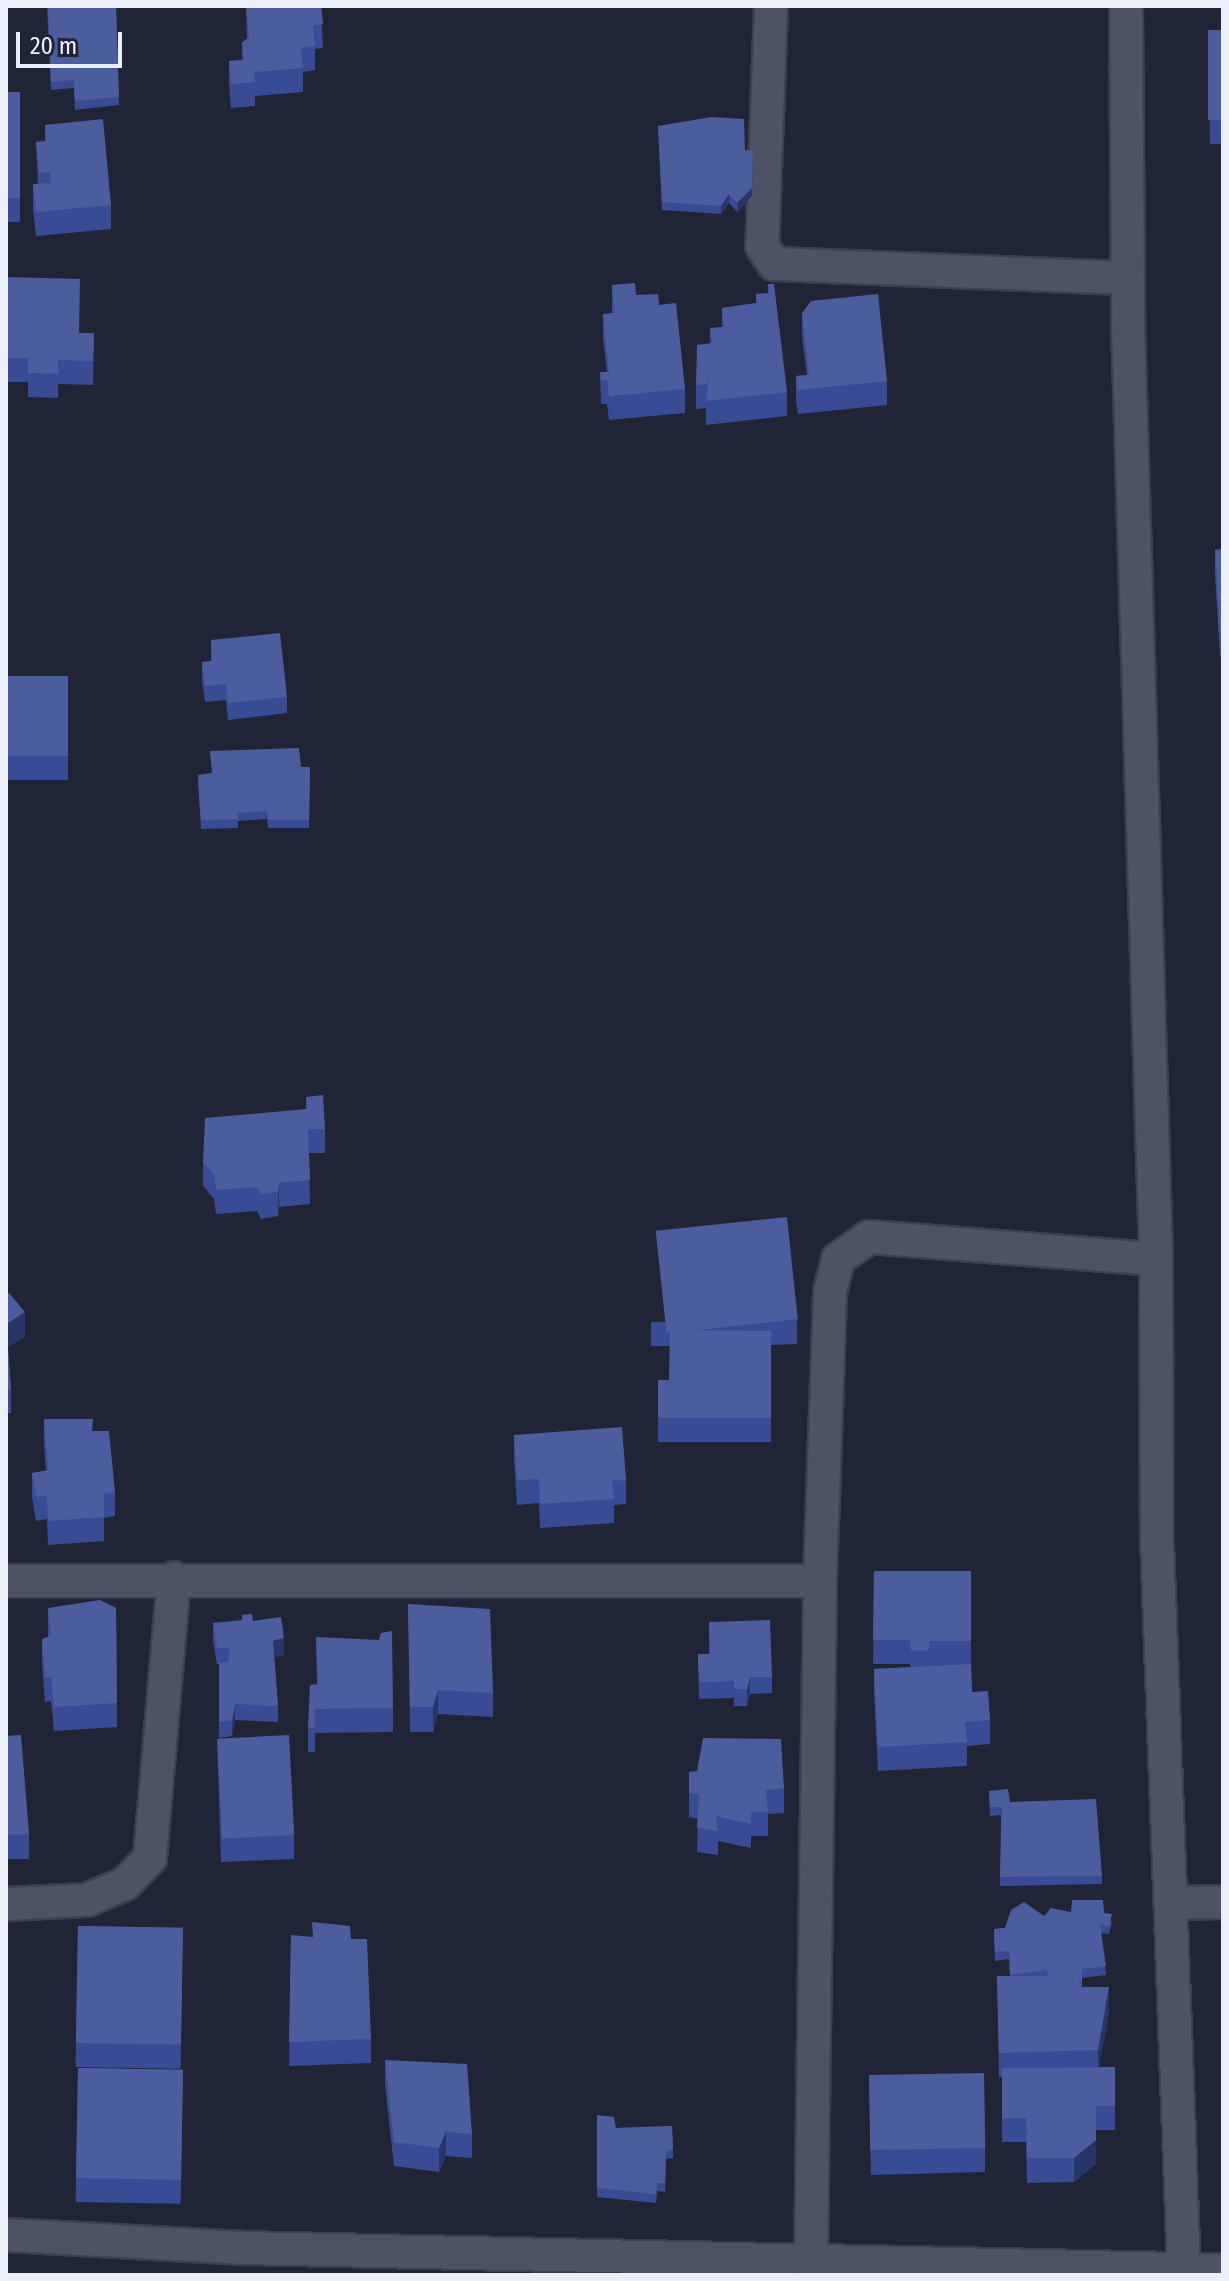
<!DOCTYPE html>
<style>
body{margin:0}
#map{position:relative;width:1229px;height:2281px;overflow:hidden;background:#202535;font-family:"Fira Sans Condensed",sans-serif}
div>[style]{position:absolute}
.roads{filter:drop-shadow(2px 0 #3c404d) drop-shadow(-2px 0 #3c404d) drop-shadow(0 2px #3c404d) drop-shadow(0 -2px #3c404d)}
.minor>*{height:32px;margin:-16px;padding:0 16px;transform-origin:16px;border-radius:16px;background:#4d5365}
.wall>*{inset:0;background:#394b94;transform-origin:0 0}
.shaded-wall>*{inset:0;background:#273569}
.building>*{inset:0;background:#4c5d9f;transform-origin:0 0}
span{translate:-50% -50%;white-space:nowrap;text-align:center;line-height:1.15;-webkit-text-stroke:7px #202535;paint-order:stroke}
.frame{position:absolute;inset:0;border:8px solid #ebeffa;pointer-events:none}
.scale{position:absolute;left:16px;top:32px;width:106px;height:36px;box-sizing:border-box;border:4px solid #ebeffa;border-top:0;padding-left:10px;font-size:24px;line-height:28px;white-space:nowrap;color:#ebeffa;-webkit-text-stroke:6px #202535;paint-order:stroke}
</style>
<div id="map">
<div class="roads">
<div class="minor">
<i style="left:771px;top:6px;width:240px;rotate:92.1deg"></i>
<i style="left:762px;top:246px;width:22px;rotate:56deg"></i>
<i style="left:774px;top:264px;width:353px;rotate:2.3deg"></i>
<i style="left:1126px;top:6px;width:319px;rotate:89.6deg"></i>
<i style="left:1128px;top:325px;width:934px;rotate:88.28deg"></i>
<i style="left:1156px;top:1259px;width:281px;rotate:89.8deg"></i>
<i style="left:1157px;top:1540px;width:730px;rotate:87.88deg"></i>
<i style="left:6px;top:1581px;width:814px"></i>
<i style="left:1170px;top:1903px;width:53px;rotate:-1.1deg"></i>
<i style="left:6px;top:1904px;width:81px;rotate:-2.8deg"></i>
<i style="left:87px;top:1900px;width:41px;rotate:-22.8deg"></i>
<i style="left:125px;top:1884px;width:36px;rotate:-46deg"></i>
<i style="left:150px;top:1858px;width:281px;rotate:-85.1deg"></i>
<i style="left:6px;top:2235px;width:237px;rotate:3.1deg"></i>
<i style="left:243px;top:2248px;width:980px;rotate:1.29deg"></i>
<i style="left:811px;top:2262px;width:681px;rotate:-89.24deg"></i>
<i style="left:820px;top:1581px;width:289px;rotate:-88deg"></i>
<i style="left:830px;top:1292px;width:34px;rotate:-76deg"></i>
<i style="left:838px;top:1259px;width:38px;rotate:-35deg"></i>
<i style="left:869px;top:1237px;width:288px;rotate:4.4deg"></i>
</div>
</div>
<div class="wall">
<i style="clip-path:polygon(47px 6px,116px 6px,119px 105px,75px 110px,74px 88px,51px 90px)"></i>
<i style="clip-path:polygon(246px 6px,321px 6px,323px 48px,315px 49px,315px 70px,303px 72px,303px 92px,255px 96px,255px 106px,231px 108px,229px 85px,229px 61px,242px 60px,242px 42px,247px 39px)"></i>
<i style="clip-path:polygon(1223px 30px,1223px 144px,1210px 144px,1208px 54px)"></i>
<i style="left:6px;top:92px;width:14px;height:130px"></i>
<i style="clip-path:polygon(45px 125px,111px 205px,111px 229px,36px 236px,33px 208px,33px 184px,38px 184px,36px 142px,45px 141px)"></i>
<i style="clip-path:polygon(658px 126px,745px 150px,752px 196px,737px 212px,729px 203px,721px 214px,662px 210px)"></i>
<i style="clip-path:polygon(6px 277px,80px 333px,94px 333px,93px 385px,58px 384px,58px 398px,28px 397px,28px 382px,6px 382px)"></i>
<i style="clip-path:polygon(768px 284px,787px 392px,787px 416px,706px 425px,706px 408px,696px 409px,696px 385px,710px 343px,710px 328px,722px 327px,722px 308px,756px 303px,756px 294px,768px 293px)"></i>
<i style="clip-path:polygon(612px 285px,659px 305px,685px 389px,685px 413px,609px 420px,607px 404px,601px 404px,600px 372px,607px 372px,603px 338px,603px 314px,612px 313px)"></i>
<i style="clip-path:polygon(802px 313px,887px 381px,887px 405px,798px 414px,796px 400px,796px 376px,807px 375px,802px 337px)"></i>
<i style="clip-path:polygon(1223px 549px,1223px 657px,1220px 657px,1215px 574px,1215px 550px)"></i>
<i style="clip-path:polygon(211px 640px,287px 697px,287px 713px,228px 720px,226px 700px,205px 702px,202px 679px,202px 662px,211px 661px)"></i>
<i style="left:6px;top:676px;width:62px;height:104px"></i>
<i style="clip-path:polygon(301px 767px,310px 767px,309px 828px,268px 828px,267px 819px,238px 821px,238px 828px,201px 829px,198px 783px)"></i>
<i style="clip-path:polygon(306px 1097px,325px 1129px,325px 1153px,309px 1153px,310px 1204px,279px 1207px,278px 1216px,261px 1219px,257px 1211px,216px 1214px,214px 1199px,203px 1186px,203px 1162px,306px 1109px)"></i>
<i style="clip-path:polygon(6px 1295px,25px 1336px,8px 1347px,11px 1389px,11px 1413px,6px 1413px)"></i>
<i style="clip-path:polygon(797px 1320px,797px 1344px,771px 1345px,771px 1442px,658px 1442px,658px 1380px,669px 1380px,670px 1346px,651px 1346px,651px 1322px)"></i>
<i style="clip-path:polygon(44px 1419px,93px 1431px,115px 1492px,115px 1516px,104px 1518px,104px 1541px,48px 1545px,47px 1519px,36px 1521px,32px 1497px,32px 1473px,46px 1471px,44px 1443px)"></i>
<i style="clip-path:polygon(514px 1435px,626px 1480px,626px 1504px,614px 1505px,614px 1523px,540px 1528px,539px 1503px,517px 1505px,514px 1459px)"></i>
<i style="clip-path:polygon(874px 1571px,971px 1571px,971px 1664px,972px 1692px,990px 1720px,990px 1744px,967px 1746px,967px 1766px,878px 1771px,874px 1693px,874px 1669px,911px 1667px,910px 1664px,873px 1664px)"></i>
<i style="clip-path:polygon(408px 1604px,493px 1693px,493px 1717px,438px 1714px,433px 1732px,410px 1732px)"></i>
<i style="clip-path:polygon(48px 1608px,116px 1608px,117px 1727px,54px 1731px,51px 1701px,45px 1702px,42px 1663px,42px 1639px,48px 1637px)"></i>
<i style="clip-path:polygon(242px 1615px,253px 1621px,284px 1655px,274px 1657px,278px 1706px,278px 1722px,235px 1720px,232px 1736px,219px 1738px,219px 1664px,217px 1664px,213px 1640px,213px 1623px,242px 1621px)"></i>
<i style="clip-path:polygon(709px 1622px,772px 1677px,772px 1693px,750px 1694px,747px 1706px,734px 1706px,734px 1698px,699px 1699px,698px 1654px,709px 1654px)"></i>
<i style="clip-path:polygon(316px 1637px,393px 1708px,393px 1732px,315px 1733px,315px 1752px,308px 1752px,308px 1728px,317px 1684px)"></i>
<i style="clip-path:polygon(6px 1736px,29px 1834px,29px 1859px,6px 1859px)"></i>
<i style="clip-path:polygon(217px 1739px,294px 1835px,294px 1859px,221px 1862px)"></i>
<i style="clip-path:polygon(689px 1772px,784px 1788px,784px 1813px,768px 1814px,768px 1836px,751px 1836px,751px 1848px,718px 1841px,718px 1855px,697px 1852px,698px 1819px,689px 1817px)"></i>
<i style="clip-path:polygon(989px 1791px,1010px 1802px,1102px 1876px,1102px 1884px,1000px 1886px,1001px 1815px,990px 1816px)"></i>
<i style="clip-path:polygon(1071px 1912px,1104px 1913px,1112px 1922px,1109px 1934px,1101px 1933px,1106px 1975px,1082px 1978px,1082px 1987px,1109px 2011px,1099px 2067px,1115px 2067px,1115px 2130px,1096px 2130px,1096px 2164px,1074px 2182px,1027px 2183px,1026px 2142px,1002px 2142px,1002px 2077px,999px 2077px,997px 1976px,1010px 1976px,1009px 1959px,995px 1961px,994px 1929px,1005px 1928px,1044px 1916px)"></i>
<i style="left:78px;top:1926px;width:105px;height:141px;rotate:1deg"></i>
<i style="clip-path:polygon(291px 1935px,371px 2039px,371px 2063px,289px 2066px)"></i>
<i style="clip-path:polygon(385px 2060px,472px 2134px,472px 2158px,446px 2156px,439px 2172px,394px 2166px,385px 2084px)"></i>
<i style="left:78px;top:2068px;width:105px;height:134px;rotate:1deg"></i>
<i style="clip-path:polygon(869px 2075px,985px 2148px,985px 2172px,871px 2175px)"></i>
<i style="clip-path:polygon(597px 2115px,616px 2128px,672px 2126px,673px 2158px,666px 2159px,665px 2192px,657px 2191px,656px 2203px,597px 2197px)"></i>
</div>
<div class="shaded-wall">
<i style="clip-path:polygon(753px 151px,752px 196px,737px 212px,737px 203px)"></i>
<i style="clip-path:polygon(729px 194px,729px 203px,721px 214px,721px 206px)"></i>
<i style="clip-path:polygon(279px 1183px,279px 1207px,278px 1216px,278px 1192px)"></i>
<i style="clip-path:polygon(25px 1312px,25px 1336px,6px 1348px,6px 1324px)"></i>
<i style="clip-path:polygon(284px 1638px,284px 1655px,273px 1657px,273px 1641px)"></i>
<i style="clip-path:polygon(750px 1677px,750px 1694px,747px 1706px,747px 1689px)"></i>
<i style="clip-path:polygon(438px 1690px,438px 1714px,433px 1732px,433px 1707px)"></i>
<i style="clip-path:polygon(235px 1704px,235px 1720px,232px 1736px,232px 1720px)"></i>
<i style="clip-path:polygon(1109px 1987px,1109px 2011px,1098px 2074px,1098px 2050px)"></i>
<i style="clip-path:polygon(446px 2132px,446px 2156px,439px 2172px,439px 2148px)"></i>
<i style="clip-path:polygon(1096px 2140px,1096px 2164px,1074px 2182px,1074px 2158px)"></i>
</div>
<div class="building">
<i style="clip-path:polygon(48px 6px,116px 6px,119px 97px,75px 101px,74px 80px,51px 82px)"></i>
<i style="clip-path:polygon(246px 6px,321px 6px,323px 24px,313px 25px,315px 46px,301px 48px,303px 68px,254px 72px,255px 82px,231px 84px,229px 61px,244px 60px,242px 42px,249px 38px)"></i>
<i style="left:1208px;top:30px;width:15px;height:90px"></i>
<i style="left:6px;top:92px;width:14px;height:106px"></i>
<i style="clip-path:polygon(712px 117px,744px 119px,745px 150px,753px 151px,752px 188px,737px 203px,729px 194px,721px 206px,662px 202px,658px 126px)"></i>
<i style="clip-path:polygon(103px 119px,111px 205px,36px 212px,33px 184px,51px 183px,50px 172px,39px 173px,36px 142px,46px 141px,45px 125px)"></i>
<i style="clip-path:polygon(6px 277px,80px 279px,79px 333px,94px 333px,93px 361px,58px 360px,58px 374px,28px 373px,28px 358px,6px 358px)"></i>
<i style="clip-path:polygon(635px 283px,636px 295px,658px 294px,659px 305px,676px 303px,685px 389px,609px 396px,607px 380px,601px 380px,600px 372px,609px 372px,603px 314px,615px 313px,612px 285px)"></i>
<i style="clip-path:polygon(768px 284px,774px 284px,787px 392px,706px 401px,709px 375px,707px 384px,696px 385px,697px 345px,712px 343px,710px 328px,724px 327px,722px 308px,757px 303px,756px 294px,769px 293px)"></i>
<i style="clip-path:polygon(878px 294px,887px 381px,798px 390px,796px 376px,809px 375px,802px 313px,811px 301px)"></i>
<i style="clip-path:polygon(1223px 549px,1223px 633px,1220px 633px,1215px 550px)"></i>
<i style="clip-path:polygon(280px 633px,287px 697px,228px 703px,226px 684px,205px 686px,202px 662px,212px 661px,211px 640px)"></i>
<i style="left:6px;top:676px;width:62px;height:80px"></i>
<i style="clip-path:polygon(299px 748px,301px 767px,310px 767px,309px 820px,268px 820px,267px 811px,237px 813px,238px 819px,201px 820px,198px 775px,212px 773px,210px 751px)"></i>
<i style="clip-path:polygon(323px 1095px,325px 1129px,308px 1129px,310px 1180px,279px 1183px,278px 1192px,261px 1194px,257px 1187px,216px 1190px,214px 1175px,203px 1162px,205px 1118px,307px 1109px,306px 1097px)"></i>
<i style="left:787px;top:1217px;width:103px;height:132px;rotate:84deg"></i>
<i style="clip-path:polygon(9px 1293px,25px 1312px,6px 1324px,11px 1389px,6px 1389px,6px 1295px)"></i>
<i style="clip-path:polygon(670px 1330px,771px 1331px,771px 1418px,658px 1418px,658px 1380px,669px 1380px)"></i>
<i style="clip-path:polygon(44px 1419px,93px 1419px,92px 1431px,109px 1431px,115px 1492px,104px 1494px,104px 1517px,48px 1521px,47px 1495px,36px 1497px,32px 1473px,48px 1470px)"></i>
<i style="clip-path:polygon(622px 1427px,626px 1480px,612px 1481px,614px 1499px,540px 1504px,539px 1479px,517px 1480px,514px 1435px)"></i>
<i style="clip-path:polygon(874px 1571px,971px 1571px,971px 1641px,929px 1641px,929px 1650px,911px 1651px,910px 1640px,873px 1640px)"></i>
<i style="clip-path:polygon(100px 1600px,116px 1608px,117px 1703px,54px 1707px,51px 1677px,45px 1678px,42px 1639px,51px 1636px,48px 1608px)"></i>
<i style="clip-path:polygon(408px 1604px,490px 1609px,493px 1693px,438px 1690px,433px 1707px,410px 1707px)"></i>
<i style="clip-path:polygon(252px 1614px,253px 1621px,281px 1617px,284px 1638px,273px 1641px,278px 1706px,235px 1704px,232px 1720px,219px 1722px,219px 1663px,229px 1662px,229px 1648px,217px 1648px,213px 1623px,243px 1620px,242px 1615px)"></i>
<i style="clip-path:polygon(770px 1620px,772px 1677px,750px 1677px,747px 1689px,734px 1689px,734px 1681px,699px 1682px,698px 1654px,710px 1654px,709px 1622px)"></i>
<i style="clip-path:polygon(392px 1631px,393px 1708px,315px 1709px,315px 1728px,308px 1728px,310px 1685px,318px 1684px,316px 1637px,379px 1640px,381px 1633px)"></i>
<i style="clip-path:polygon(971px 1664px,972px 1692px,988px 1691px,990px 1720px,965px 1722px,967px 1742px,878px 1747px,874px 1669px)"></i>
<i style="clip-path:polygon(21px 1735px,29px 1834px,6px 1835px,6px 1736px)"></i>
<i style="left:289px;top:1735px;width:100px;height:72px;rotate:87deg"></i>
<i style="clip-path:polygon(703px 1738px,781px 1739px,784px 1788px,766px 1790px,768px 1812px,751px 1812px,751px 1824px,716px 1816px,718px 1831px,697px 1828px,699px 1795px,689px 1793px,689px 1772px,697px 1771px)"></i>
<i style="clip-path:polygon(1008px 1789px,1010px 1802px,1096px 1799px,1102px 1876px,1000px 1877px,1002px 1807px,990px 1807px,989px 1791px)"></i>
<i style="clip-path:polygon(1072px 1900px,1103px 1900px,1104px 1913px,1112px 1914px,1109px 1926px,1100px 1924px,1106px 1966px,1082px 1969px,1082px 1985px,1081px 1985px,1078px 1976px,1048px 1976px,1047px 1970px,1010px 1975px,1009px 1951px,995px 1952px,994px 1929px,1005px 1928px,1011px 1910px,1024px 1902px,1044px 1916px,1051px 1908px,1071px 1912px)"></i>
<i style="clip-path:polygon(312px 1922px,350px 1926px,351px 1939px,367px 1939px,371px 2039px,289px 2042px,291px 1935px,313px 1937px)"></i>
<i style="left:78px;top:1926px;width:105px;height:117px;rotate:1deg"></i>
<i style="clip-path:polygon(997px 1976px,1078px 1976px,1081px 1987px,1109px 1987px,1098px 2050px,999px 2053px)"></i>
<i style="clip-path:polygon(385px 2060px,467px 2064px,472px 2134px,446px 2132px,439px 2148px,394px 2142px)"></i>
<i style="clip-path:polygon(1115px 2067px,1115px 2106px,1096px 2106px,1096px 2140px,1074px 2158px,1027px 2158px,1026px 2118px,1002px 2118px,1002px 2068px)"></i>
<i style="left:78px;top:2068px;width:105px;height:110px;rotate:1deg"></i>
<i style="left:984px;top:2073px;width:75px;height:115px;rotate:89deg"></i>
<i style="clip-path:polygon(597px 2115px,614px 2117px,616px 2128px,672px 2126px,673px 2149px,666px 2151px,665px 2183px,657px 2183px,656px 2194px,597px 2188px)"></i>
</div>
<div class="frame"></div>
<div class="scale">20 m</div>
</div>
